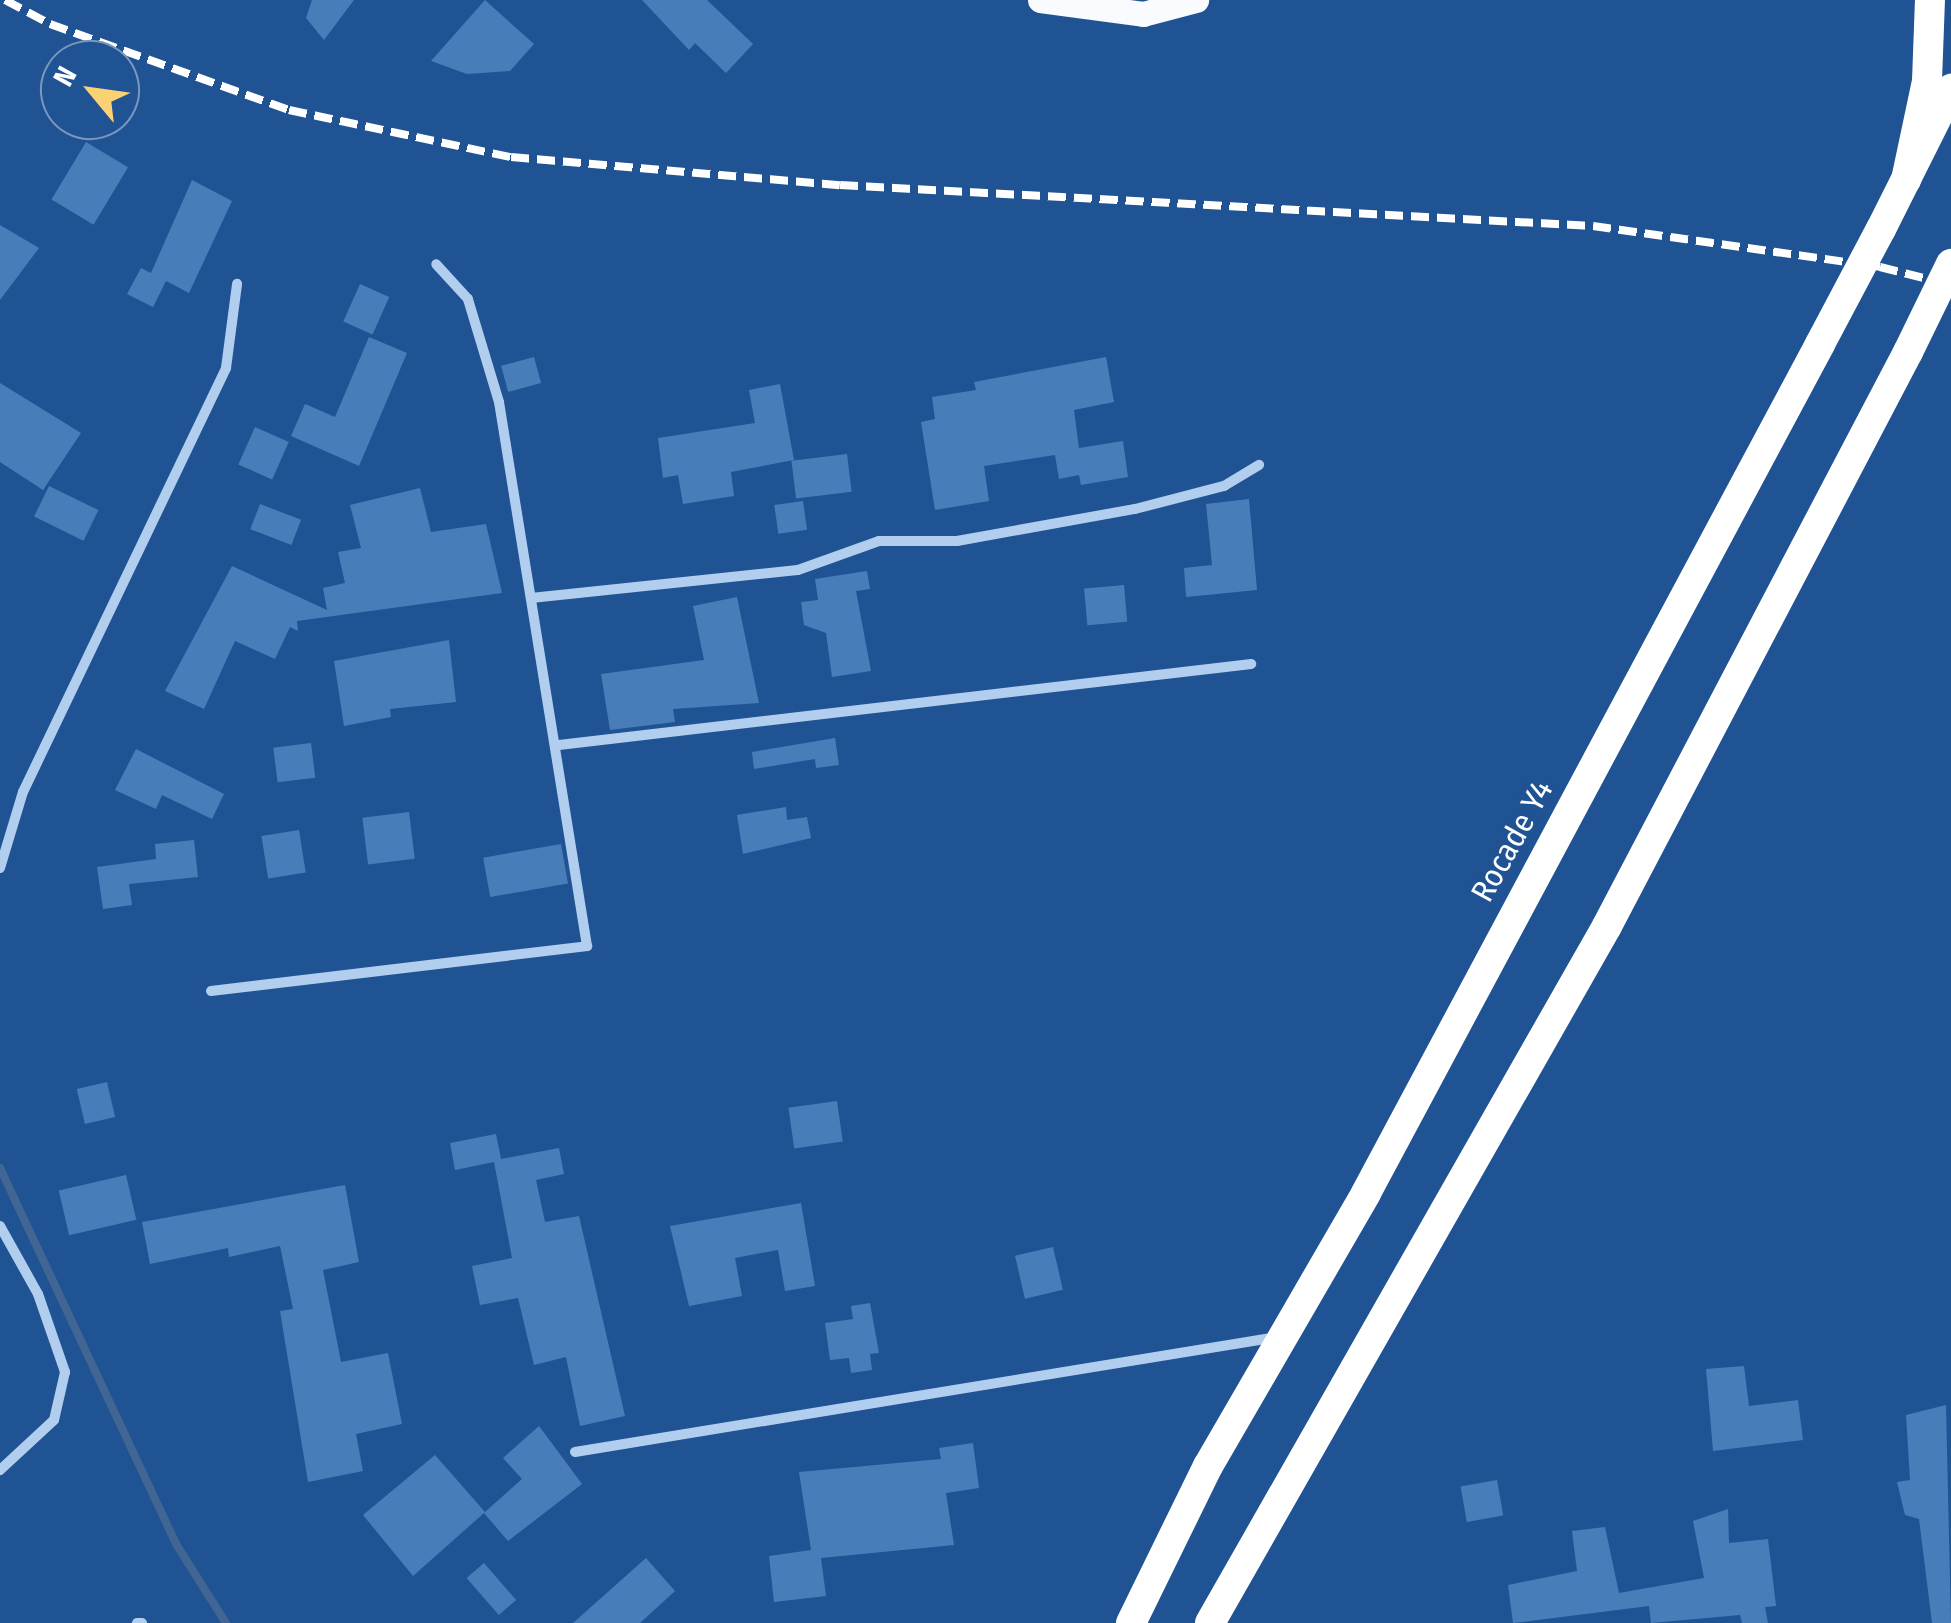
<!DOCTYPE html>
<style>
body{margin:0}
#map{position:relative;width:1951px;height:1623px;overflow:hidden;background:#205393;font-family:"Fira Sans Condensed",sans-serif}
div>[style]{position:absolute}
.stream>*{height:8px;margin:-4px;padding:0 4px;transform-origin:4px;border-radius:4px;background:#426694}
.building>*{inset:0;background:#497dba;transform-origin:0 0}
.street>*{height:10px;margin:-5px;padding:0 5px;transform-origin:5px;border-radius:5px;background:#b2ceee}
.primary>*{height:25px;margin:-12.5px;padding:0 12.5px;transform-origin:12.5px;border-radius:12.5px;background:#f9fbff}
.highway>*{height:30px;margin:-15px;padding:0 15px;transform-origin:15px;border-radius:15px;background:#fff}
.rail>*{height:8px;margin-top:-4px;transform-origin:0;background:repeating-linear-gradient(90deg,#fff 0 18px,transparent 0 26px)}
.highway-bridge>*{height:30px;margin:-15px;padding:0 15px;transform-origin:15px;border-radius:15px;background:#fff}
span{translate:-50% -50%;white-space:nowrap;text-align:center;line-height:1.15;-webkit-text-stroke:8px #205393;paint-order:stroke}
.street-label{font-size:32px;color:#fff}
.north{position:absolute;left:40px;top:40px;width:100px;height:100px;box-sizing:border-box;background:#205393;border:2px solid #7998be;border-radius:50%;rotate:299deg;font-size:28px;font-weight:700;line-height:40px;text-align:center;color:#fff}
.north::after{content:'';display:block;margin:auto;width:35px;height:45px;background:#fbd273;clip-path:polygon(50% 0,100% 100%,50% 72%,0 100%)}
</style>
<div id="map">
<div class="stream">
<i style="left:0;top:1168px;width:415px;rotate:64.9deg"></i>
<i style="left:176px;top:1544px;width:93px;rotate:57.7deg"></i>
</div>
<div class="building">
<i style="clip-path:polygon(312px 0,354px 0,324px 40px,306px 18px)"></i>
<i style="clip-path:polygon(485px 0,534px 44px,510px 71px,467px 74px,431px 61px)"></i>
<i style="clip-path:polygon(642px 0,707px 0,753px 44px,726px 73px,695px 43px,689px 50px)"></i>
<i style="left:86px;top:142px;width:49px;height:67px;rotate:31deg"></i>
<i style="clip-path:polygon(192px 180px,232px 201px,189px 293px,166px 281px,153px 307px,127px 294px,141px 268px,151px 273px)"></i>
<i style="clip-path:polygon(0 225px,39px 248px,0 300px)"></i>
<i style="left:360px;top:284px;width:32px;height:41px;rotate:24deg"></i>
<i style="clip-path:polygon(369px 337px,407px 353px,359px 466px,291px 436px,305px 404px,335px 417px)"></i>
<i style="left:534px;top:357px;width:27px;height:34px;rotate:75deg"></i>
<i style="clip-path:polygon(1106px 357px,1114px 402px,1074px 410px,1079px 448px,1123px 441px,1128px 477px,1081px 485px,1079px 475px,1059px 479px,1055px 455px,984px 466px,989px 501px,935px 510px,921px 422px,935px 419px,932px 397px,976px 390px,974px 382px)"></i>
<i style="clip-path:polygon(0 383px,81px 433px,43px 490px,0 462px)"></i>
<i style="clip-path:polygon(780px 384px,794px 460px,731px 472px,734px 496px,683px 504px,678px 475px,663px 478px,658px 438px,755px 423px,749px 390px)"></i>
<i style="left:255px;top:427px;width:37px;height:41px;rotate:24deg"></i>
<i style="left:847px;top:454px;width:38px;height:56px;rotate:83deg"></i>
<i style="left:49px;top:486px;width:55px;height:34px;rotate:26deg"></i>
<i style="clip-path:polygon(420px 488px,431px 532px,486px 524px,502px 593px,297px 621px,298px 631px,290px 627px,275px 659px,235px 641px,204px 709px,165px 691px,232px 566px,327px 610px,323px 588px,345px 583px,338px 552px,361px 548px,350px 505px)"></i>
<i style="clip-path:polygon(1249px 499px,1257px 590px,1186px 597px,1184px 568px,1212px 565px,1206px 504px)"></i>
<i style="left:803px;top:501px;width:29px;height:29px;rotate:82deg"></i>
<i style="left:260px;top:504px;width:44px;height:27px;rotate:21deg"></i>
<i style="clip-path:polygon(867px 571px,870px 589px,856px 591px,871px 671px,832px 677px,826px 633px,804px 625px,801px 602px,818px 600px,815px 579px)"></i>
<i style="left:1124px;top:585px;width:37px;height:40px;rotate:85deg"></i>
<i style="clip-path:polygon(737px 597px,759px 703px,673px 709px,675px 722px,610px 730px,601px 674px,704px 660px,693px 606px)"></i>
<i style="clip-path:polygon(449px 640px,456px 702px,390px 709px,391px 717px,344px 726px,334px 661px)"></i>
<i style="clip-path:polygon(835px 738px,839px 765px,816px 768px,815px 759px,754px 769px,752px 752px)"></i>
<i style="left:311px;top:743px;width:35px;height:38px;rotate:83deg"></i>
<i style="clip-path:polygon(136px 749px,224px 794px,212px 819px,162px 795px,156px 809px,115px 790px)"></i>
<i style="clip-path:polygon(786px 807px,787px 820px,807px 817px,811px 838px,743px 854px,737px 815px)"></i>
<i style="left:409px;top:812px;width:47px;height:47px;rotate:83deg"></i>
<i style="left:299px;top:830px;width:43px;height:38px;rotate:81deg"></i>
<i style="clip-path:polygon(194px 840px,198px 877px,129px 884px,132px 905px,103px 909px,97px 867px,156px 859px,155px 844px)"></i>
<i style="left:561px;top:844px;width:40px;height:79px;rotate:80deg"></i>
<i style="left:107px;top:1082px;width:36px;height:31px;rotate:77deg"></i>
<i style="left:837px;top:1101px;width:41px;height:49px;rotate:82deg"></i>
<i style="clip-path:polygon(496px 1134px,501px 1159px,559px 1148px,564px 1174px,536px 1180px,545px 1222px,579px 1216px,625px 1416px,580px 1426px,566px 1357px,534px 1365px,518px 1298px,480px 1305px,472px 1266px,512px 1258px,494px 1162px,455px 1170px,450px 1143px)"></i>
<i style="left:126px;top:1175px;width:46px;height:69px;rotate:77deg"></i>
<i style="clip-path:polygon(345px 1185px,359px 1262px,323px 1270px,341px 1362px,388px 1353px,402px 1424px,356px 1434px,363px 1471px,308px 1482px,280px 1311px,293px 1309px,280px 1246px,229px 1257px,228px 1248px,150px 1264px,142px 1222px)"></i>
<i style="clip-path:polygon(801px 1203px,815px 1286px,785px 1291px,778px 1250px,735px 1258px,742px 1296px,689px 1306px,670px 1226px)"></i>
<i style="left:1053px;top:1247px;width:44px;height:39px;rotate:77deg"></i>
<i style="clip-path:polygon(870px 1303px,879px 1353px,870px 1354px,872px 1370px,851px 1373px,849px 1358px,830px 1360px,825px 1323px,853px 1319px,851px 1306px)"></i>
<i style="clip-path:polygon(1744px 1366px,1749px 1406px,1798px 1400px,1803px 1440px,1713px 1451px,1706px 1369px)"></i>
<i style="clip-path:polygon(1946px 1405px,1951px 1623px,1932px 1623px,1919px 1519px,1905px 1515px,1897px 1482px,1910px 1480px,1906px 1415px)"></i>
<i style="clip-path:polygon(539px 1426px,582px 1484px,508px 1541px,484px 1513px,413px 1576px,363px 1515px,435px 1455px,485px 1512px,522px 1479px,503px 1458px)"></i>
<i style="clip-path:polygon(973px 1443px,979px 1488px,946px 1493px,954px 1545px,821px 1558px,826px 1596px,774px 1602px,769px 1556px,811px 1550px,799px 1472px,941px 1459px,939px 1448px)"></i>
<i style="left:1497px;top:1480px;width:36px;height:37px;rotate:80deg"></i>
<i style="clip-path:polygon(1728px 1509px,1729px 1543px,1768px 1539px,1776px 1606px,1765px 1607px,1768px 1623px,1742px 1623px,1740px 1615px,1651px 1623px,1649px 1606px,1513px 1623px,1508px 1585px,1577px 1571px,1572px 1531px,1605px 1527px,1619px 1593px,1704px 1578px,1693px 1521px)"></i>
<i style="clip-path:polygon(646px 1558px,675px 1591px,640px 1623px,573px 1623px)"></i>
<i style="left:484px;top:1563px;width:49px;height:23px;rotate:49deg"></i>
</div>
<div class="street">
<i style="left:531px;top:598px;width:268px;rotate:-6deg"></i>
<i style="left:798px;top:570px;width:86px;rotate:-19.7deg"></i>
<i style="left:879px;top:541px;width:78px"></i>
<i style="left:957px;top:541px;width:181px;rotate:-10.2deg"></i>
<i style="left:1135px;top:509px;width:92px;rotate:-14.5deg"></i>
<i style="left:1224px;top:486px;width:41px;rotate:-31deg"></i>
<i style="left:559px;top:745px;width:697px;rotate:-6.68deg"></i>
<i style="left:0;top:868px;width:79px;rotate:-73.2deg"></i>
<i style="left:23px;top:792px;width:470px;rotate:-64.4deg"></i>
<i style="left:226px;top:368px;width:85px;rotate:-82.5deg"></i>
<i style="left:211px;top:991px;width:379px;rotate:-6.8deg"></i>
<i style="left:587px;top:946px;width:551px;rotate:-99.19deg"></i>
<i style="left:499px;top:402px;width:108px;rotate:-106.8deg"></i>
<i style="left:468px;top:299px;width:47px;rotate:-132.4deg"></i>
<i style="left:0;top:1226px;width:78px;rotate:60.8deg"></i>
<i style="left:38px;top:1294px;width:83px;rotate:70.9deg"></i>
<i style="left:65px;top:1372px;width:49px;rotate:102.9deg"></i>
<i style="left:54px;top:1420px;width:74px;rotate:137.2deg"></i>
<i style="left:575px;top:1452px;width:711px;rotate:-9.3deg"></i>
<i style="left:137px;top:1623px;width:5px"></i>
</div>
<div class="primary">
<i style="left:1040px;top:0;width:104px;rotate:7.7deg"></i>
<i style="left:1143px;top:14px;width:55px;rotate:-14.8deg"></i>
</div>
<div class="highway">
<i style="left:1906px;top:180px;width:101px;rotate:-78deg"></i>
<i style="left:1927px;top:81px;width:81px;rotate:-87.9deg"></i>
<i style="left:1881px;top:229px;width:157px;rotate:-63.4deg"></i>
<i style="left:1131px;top:1623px;width:175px;rotate:-63.9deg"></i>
<i style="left:1208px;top:1466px;width:315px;rotate:-59.9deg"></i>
<i style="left:1366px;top:1193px;width:963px;rotate:-61.86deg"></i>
<i style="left:1210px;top:1623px;width:802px;rotate:-60.33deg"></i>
<i style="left:1607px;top:926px;width:648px;rotate:-62.33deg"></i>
</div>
<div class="rail">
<i style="left:5px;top:0;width:51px;rotate:28.1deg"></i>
<i style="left:50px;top:24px;width:254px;rotate:19.8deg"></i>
<i style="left:289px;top:110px;width:227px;rotate:12deg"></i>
<i style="left:511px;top:157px;width:330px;rotate:4.9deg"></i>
<i style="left:840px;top:185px;width:754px;rotate:3.12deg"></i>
<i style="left:1593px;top:226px;width:290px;rotate:8.1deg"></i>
<i style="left:1880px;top:267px;width:73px;rotate:14.2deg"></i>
</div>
<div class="highway-bridge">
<i style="left:1820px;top:344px;width:130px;rotate:-62.1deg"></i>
<i style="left:1908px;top:352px;width:98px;rotate:-64deg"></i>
</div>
<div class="street-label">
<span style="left:1512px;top:841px;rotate:-61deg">Rocade Y4</span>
</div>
<div class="north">N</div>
</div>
